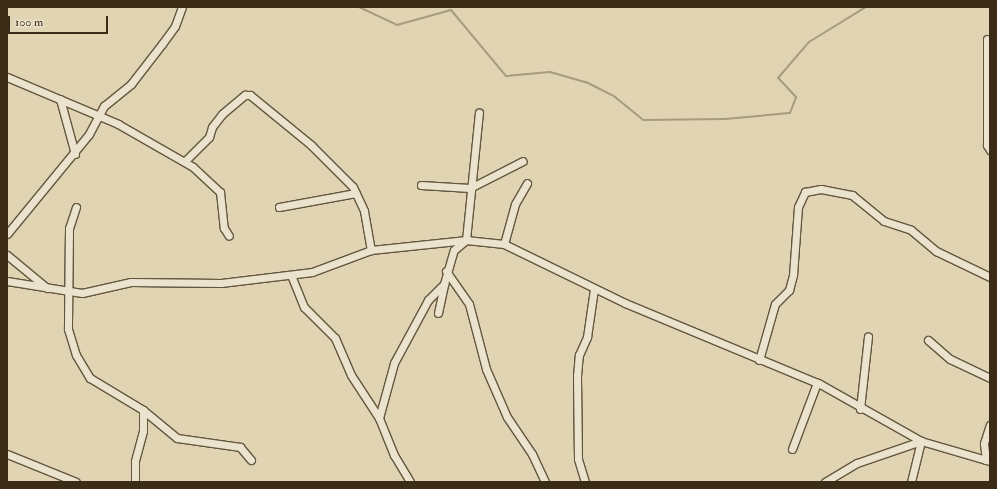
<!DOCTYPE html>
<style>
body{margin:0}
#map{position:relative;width:997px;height:489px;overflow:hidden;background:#e0d4b2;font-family:"IM FELL Double Pica",serif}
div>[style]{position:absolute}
.stream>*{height:2px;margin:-1px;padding:0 1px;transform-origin:1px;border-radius:1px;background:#a89b7e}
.roads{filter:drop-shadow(1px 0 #64563e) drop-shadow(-1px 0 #64563e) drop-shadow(0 1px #64563e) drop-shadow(0 -1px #64563e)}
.minor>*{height:7px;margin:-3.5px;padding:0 3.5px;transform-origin:3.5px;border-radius:3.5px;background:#ebe3cd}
span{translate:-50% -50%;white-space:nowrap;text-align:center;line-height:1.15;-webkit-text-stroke:3px #ebe3cd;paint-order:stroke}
.frame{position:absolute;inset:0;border:8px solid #3b2c18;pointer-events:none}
.scale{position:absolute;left:8px;top:16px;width:100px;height:18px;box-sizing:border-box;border:2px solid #3b2c18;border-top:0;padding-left:5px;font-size:12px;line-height:14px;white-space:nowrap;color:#3b2c18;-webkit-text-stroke:3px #ebe3cd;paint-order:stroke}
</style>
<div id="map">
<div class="stream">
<i style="left:359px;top:7px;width:42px;rotate:25.3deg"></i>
<i style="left:397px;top:25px;width:56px;rotate:-15.5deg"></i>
<i style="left:451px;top:10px;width:86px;rotate:50.2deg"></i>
<i style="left:506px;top:76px;width:44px;rotate:-5.2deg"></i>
<i style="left:550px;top:72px;width:37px;rotate:16deg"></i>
<i style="left:586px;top:82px;width:33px;rotate:27deg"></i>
<i style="left:615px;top:97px;width:36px;rotate:39deg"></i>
<i style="left:643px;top:120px;width:82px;rotate:-0.7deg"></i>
<i style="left:725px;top:119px;width:65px;rotate:-5.3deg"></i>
<i style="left:790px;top:113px;width:17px;rotate:-69deg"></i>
<i style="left:796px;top:97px;width:26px;rotate:-133deg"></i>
<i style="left:778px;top:78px;width:48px;rotate:-49.3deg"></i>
<i style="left:809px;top:42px;width:67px;rotate:-31.6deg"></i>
</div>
<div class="roads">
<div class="minor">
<i style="left:987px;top:39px;width:106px;rotate:90deg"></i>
<i style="left:987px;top:145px;width:6px;rotate:59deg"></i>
<i style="left:7px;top:77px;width:121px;rotate:22.9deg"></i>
<i style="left:118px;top:124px;width:86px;rotate:29.8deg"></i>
<i style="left:193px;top:167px;width:37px;rotate:43deg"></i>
<i style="left:220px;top:192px;width:36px;rotate:84deg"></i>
<i style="left:224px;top:228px;width:9px;rotate:58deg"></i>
<i style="left:60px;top:99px;width:57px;rotate:74.7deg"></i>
<i style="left:185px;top:161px;width:34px;rotate:-45deg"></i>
<i style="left:209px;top:137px;width:10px;rotate:-73deg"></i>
<i style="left:212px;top:127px;width:16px;rotate:-52deg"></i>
<i style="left:222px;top:114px;width:30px;rotate:-40deg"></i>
<i style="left:245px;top:95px;width:5px"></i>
<i style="left:250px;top:95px;width:79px;rotate:39.3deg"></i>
<i style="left:311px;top:145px;width:59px;rotate:45deg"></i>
<i style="left:353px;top:187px;width:26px;rotate:65deg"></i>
<i style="left:364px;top:211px;width:40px;rotate:80deg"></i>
<i style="left:421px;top:185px;width:49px;rotate:3.5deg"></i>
<i style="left:470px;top:188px;width:59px;rotate:-27deg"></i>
<i style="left:76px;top:207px;width:22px;rotate:108deg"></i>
<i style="left:69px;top:228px;width:101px;rotate:90.6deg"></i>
<i style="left:68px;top:329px;width:27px;rotate:73deg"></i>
<i style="left:76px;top:355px;width:27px;rotate:59deg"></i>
<i style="left:90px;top:378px;width:62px;rotate:31.1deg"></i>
<i style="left:143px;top:410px;width:21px;rotate:90deg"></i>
<i style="left:143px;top:431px;width:31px;rotate:105deg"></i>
<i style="left:135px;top:461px;width:21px;rotate:90deg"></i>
<i style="left:279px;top:207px;width:78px;rotate:-10.3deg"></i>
<i style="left:7px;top:234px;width:129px;rotate:-50.6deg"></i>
<i style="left:89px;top:134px;width:32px;rotate:-62deg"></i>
<i style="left:104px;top:106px;width:35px;rotate:-39deg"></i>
<i style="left:131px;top:84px;width:51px;rotate:-52.2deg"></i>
<i style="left:162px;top:44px;width:22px;rotate:-54deg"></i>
<i style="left:175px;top:26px;width:20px;rotate:-70deg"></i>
<i style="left:504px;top:244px;width:41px;rotate:-74.6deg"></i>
<i style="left:515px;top:204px;width:24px;rotate:-60deg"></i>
<i style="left:7px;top:255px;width:52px;rotate:39.5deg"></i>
<i style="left:446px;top:271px;width:40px;rotate:55.1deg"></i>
<i style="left:469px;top:304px;width:67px;rotate:75.3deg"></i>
<i style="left:486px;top:369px;width:52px;rotate:66.4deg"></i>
<i style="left:507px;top:417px;width:45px;rotate:56deg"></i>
<i style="left:532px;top:454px;width:31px;rotate:65deg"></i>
<i style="left:291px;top:275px;width:35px;rotate:68deg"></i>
<i style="left:304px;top:307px;width:44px;rotate:45deg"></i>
<i style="left:335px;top:338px;width:40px;rotate:66.6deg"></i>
<i style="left:351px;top:375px;width:51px;rotate:56.9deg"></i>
<i style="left:379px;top:418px;width:40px;rotate:68deg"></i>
<i style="left:394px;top:455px;width:31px;rotate:59deg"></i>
<i style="left:7px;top:281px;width:76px;rotate:9.1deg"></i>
<i style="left:82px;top:293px;width:50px;rotate:-12.7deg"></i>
<i style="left:131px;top:282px;width:90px;rotate:0.6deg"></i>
<i style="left:221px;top:283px;width:92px;rotate:-6.9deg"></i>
<i style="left:312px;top:272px;width:63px;rotate:-20.4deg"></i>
<i style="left:371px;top:250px;width:96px;rotate:-6deg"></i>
<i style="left:466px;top:240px;width:38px;rotate:6deg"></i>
<i style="left:504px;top:244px;width:135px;rotate:26deg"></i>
<i style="left:625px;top:303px;width:211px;rotate:22.6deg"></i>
<i style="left:820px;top:384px;width:116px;rotate:29.4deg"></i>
<i style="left:921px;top:441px;width:72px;rotate:16.2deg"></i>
<i style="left:438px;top:313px;width:30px;rotate:-78deg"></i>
<i style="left:928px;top:340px;width:29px;rotate:41deg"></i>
<i style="left:950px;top:359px;width:44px;rotate:25.4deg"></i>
<i style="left:759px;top:360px;width:58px;rotate:-74.1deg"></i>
<i style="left:775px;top:304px;width:20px;rotate:-45deg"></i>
<i style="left:789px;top:290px;width:16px;rotate:-75deg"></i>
<i style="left:793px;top:275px;width:68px;rotate:-85.8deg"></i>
<i style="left:798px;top:207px;width:17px;rotate:-65deg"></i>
<i style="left:805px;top:192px;width:16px;rotate:-11deg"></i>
<i style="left:821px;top:189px;width:32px;rotate:11deg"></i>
<i style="left:852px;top:195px;width:41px;rotate:39.1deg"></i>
<i style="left:884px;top:221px;width:28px;rotate:18deg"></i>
<i style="left:911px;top:230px;width:33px;rotate:40deg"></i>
<i style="left:936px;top:251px;width:60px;rotate:25.7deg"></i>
<i style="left:860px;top:409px;width:73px;rotate:-83.7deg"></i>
<i style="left:143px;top:410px;width:44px;rotate:39.5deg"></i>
<i style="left:177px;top:438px;width:64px;rotate:8.1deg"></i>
<i style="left:240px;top:447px;width:17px;rotate:50deg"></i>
<i style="left:379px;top:418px;width:57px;rotate:-74.7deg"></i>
<i style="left:394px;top:363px;width:72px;rotate:-61.6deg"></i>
<i style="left:428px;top:300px;width:23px;rotate:-45deg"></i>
<i style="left:444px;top:284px;width:35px;rotate:-74deg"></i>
<i style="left:454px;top:250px;width:16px;rotate:-40deg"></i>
<i style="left:466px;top:240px;width:128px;rotate:-84.2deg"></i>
<i style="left:792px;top:449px;width:71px;rotate:-69.3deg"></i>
<i style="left:7px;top:454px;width:74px;rotate:22.1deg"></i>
<i style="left:986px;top:460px;width:17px;rotate:-97deg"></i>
<i style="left:984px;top:443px;width:19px;rotate:-72deg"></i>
<i style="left:585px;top:482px;width:24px;rotate:-107deg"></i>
<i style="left:578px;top:459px;width:83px;rotate:-90.7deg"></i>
<i style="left:577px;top:376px;width:21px;rotate:-85deg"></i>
<i style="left:579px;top:355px;width:20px;rotate:-66deg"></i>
<i style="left:587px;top:337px;width:49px;rotate:-81.7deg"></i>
<i style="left:825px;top:482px;width:37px;rotate:-31deg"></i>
<i style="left:857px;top:463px;width:68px;rotate:-19deg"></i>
<i style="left:911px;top:482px;width:42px;rotate:-76.3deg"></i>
</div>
</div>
<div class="frame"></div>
<div class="scale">100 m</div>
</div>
